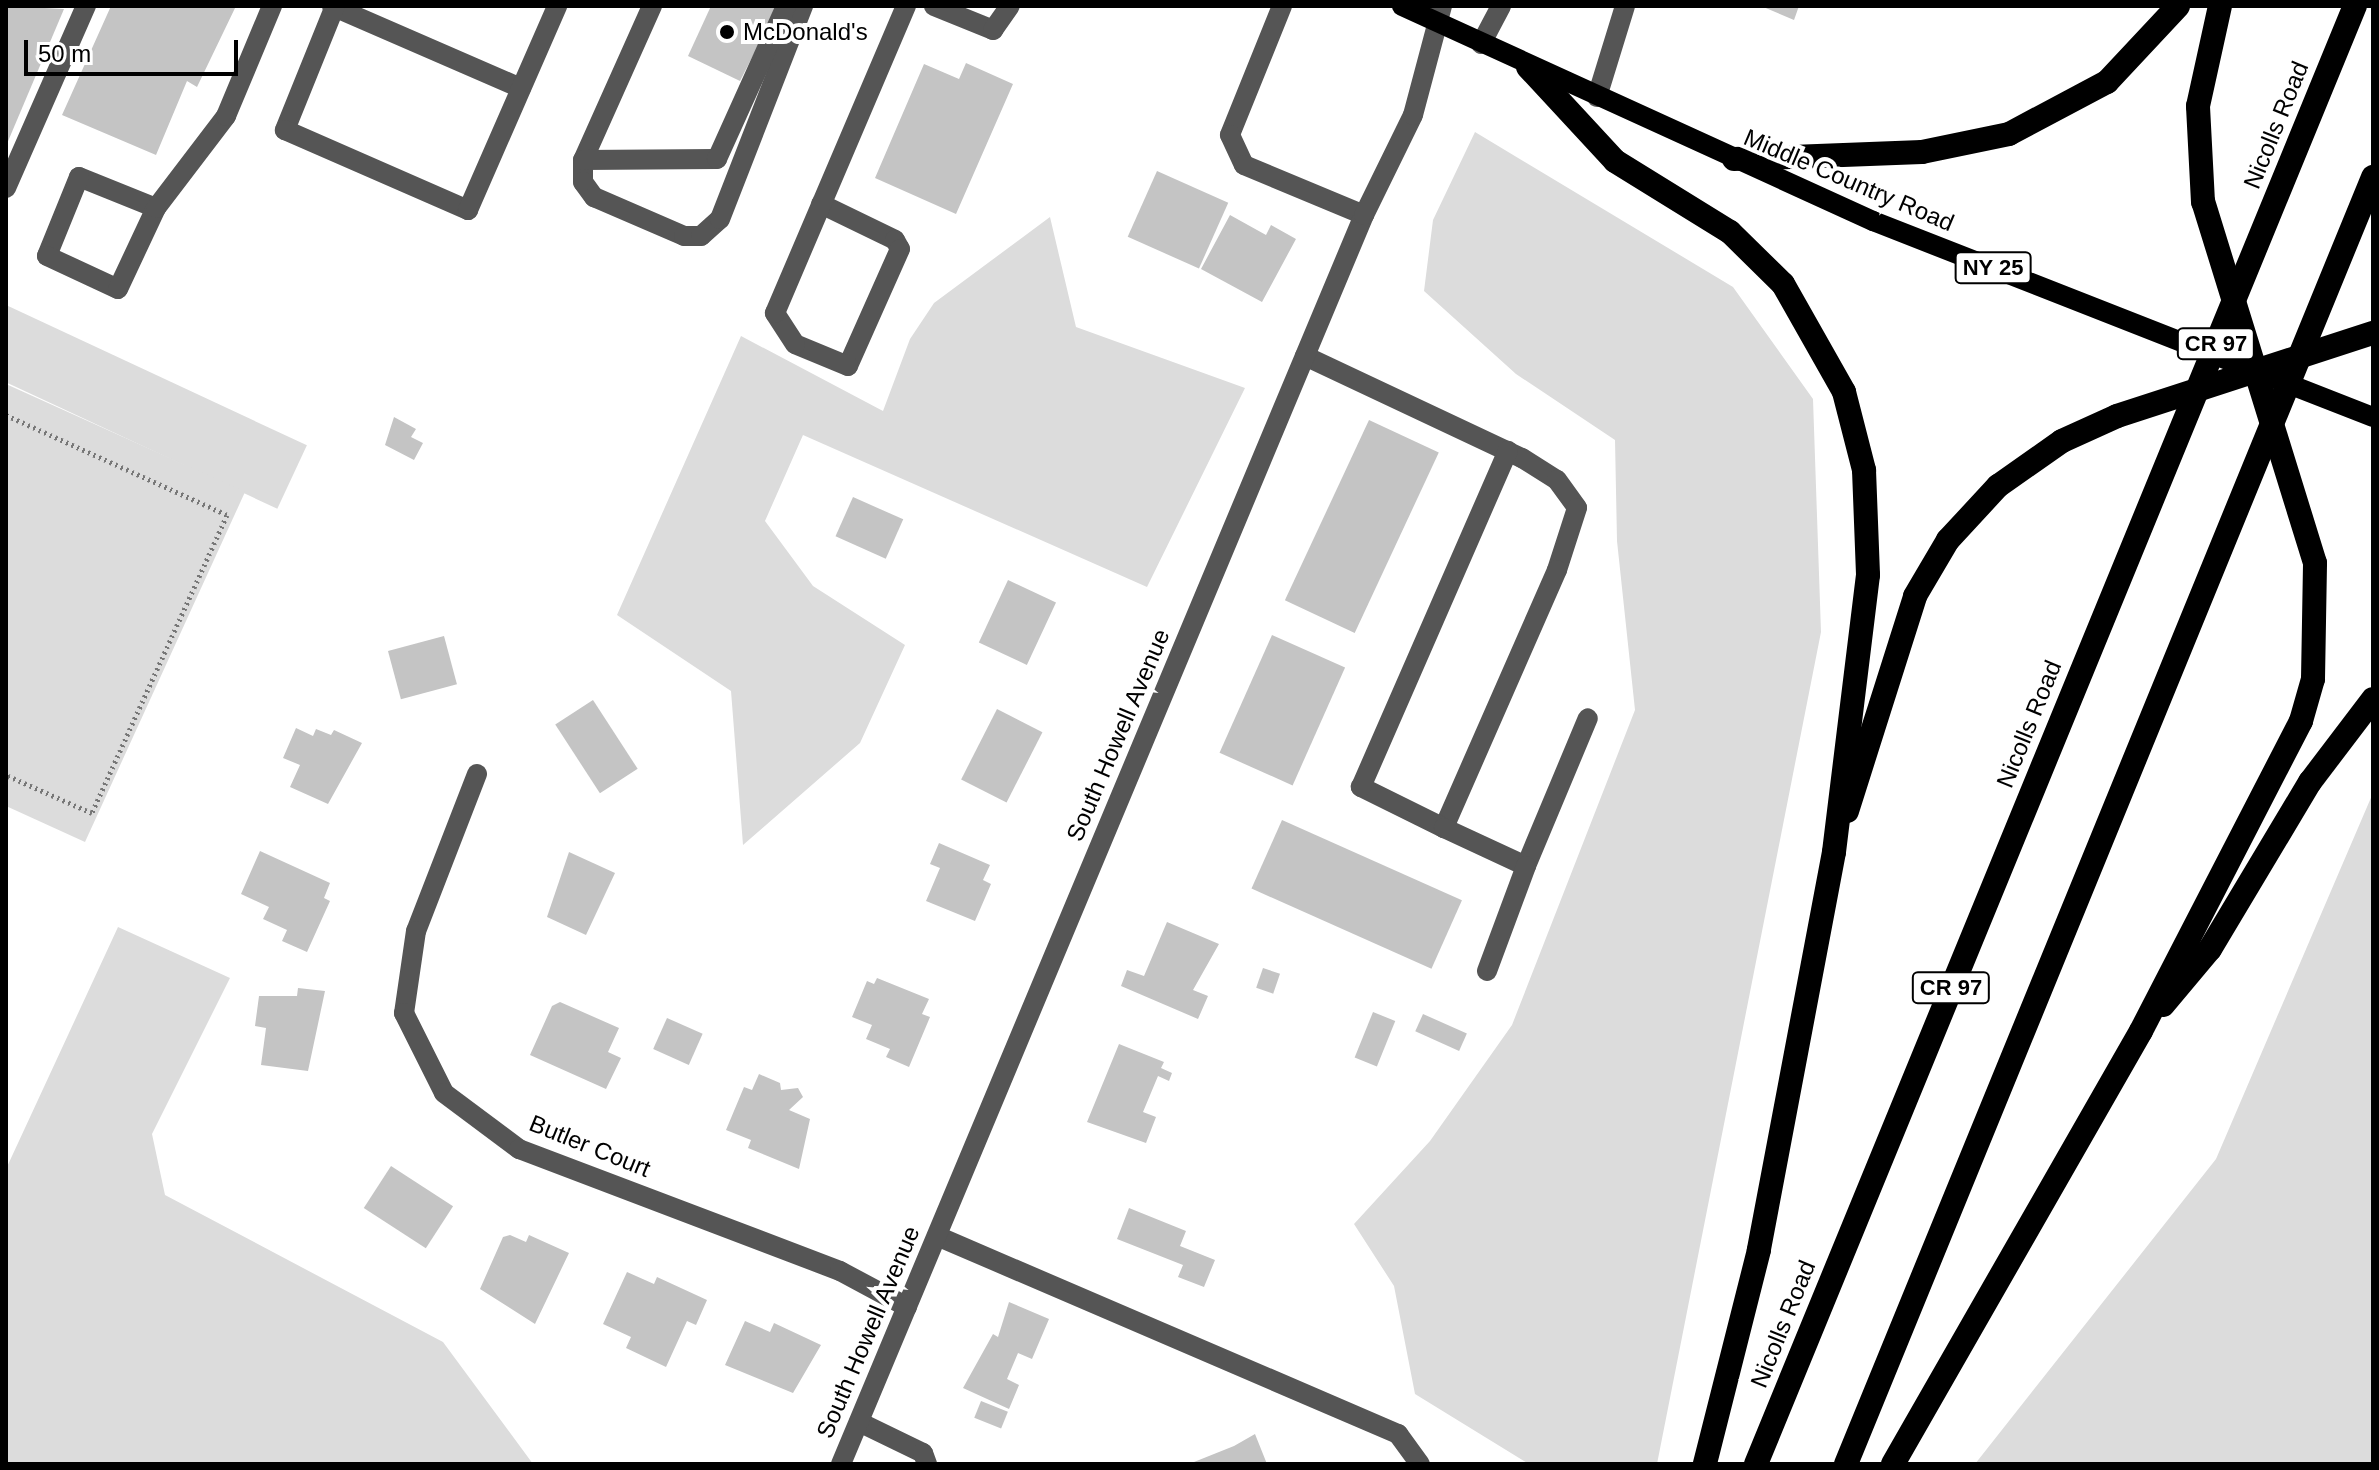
<!DOCTYPE html>
<style>
body{margin:0}
#map{position:relative;width:2379px;height:1470px;overflow:hidden;background:#fff;font-family:Helvetica,sans-serif}
div>[style]{position:absolute}
.green>*{inset:0;background:#dcdcdc;transform-origin:0 0}
.building>*{inset:0;background:#c4c4c4;transform-origin:0 0}
.path>*{height:5px;margin-top:-2.5px;transform-origin:0;background:repeating-linear-gradient(90deg,#777 0 2px,transparent 0 6px)}
.minor>*{height:20px;margin:-10px;padding:0 10px;transform-origin:10px;border-radius:10px;background:#555}
.major>*{height:20px;margin:-10px;padding:0 10px;transform-origin:10px;border-radius:10px;background:#000}
.highway>*{height:24px;margin:-12px;padding:0 12px;transform-origin:12px;border-radius:12px;background:#000}
.dots>*{width:22px;height:22px;translate:-50% -50%;box-sizing:border-box;border:4px solid #fff;border-radius:50%}
span{translate:-50% -50%;white-space:nowrap;text-align:center;line-height:1.15;-webkit-text-stroke:8px #fff;paint-order:stroke}
.shield-label span{padding:2px 6px;background:#fff;border:2px solid;border-radius:6px;-webkit-text-stroke-width:0}
.shield-label{font-size:22px;color:#000;font-weight:700}
.poi-label{font-size:24px;color:#000}
.left{translate:0 -50%;text-align:left}
.street-label{font-size:24px;color:#000}
.frame{position:absolute;inset:0;border:8px solid #000;pointer-events:none}
.scale{position:absolute;left:24px;top:40px;width:214px;height:36px;box-sizing:border-box;border:4px solid #000;border-top:0;padding-left:10px;font-size:24px;line-height:28px;white-space:nowrap;color:#000;-webkit-text-stroke:6px #fff;paint-order:stroke}
</style>
<div id="map">
<div class="green">
<i style="clip-path:polygon(1475px 132px,1733px 287px,1813px 399px,1821px 632px,1657px 1464px,1529px 1464px,1415px 1394px,1394px 1286px,1354px 1224px,1430px 1141px,1512px 1025px,1635px 710px,1617px 541px,1615px 440px,1516px 374px,1424px 291px,1433px 220px)"></i>
<i style="clip-path:polygon(1050px 217px,1076px 327px,1245px 388px,1147px 587px,803px 435px,765px 521px,813px 586px,905px 645px,860px 743px,743px 845px,731px 691px,617px 615px,741px 336px,883px 411px,910px 339px,934px 303px)"></i>
<i style="left:6px;top:305px;width:332px;height:70px;rotate:25deg"></i>
<i style="clip-path:polygon(6px 384px,245px 492px,85px 842px,6px 806px)"></i>
<i style="clip-path:polygon(2373px 793px,2373px 1464px,1975px 1464px,2216px 1159px)"></i>
<i style="clip-path:polygon(118px 927px,230px 978px,152px 1134px,165px 1195px,443px 1342px,533px 1464px,6px 1464px,6px 1169px)"></i>
</div>
<div class="building">
<i style="clip-path:polygon(6px 6px,64px 9px,6px 146px)"></i>
<i style="clip-path:polygon(111px 6px,236px 6px,197px 87px,187px 81px,156px 155px,62px 115px)"></i>
<i style="clip-path:polygon(711px 6px,778px 6px,740px 81px,688px 56px)"></i>
<i style="clip-path:polygon(1761px 6px,1799px 6px,1794px 20px)"></i>
<i style="clip-path:polygon(966px 63px,1013px 84px,956px 214px,875px 178px,924px 64px,959px 79px)"></i>
<i style="left:1157px;top:171px;width:78px;height:72px;rotate:24deg"></i>
<i style="clip-path:polygon(1230px 215px,1266px 235px,1271px 225px,1296px 239px,1262px 302px,1201px 269px)"></i>
<i style="clip-path:polygon(394px 417px,416px 429px,411px 437px,423px 443px,414px 460px,385px 445px)"></i>
<i style="left:1369px;top:420px;width:77px;height:199px;rotate:25deg"></i>
<i style="left:853px;top:497px;width:55px;height:43px;rotate:24deg"></i>
<i style="left:1008px;top:580px;width:53px;height:69px;rotate:25deg"></i>
<i style="left:1272px;top:635px;width:80px;height:129px;rotate:24deg"></i>
<i style="left:444px;top:636px;width:50px;height:58px;rotate:75deg"></i>
<i style="left:593px;top:700px;width:82px;height:45px;rotate:57deg"></i>
<i style="left:997px;top:709px;width:51px;height:79px;rotate:27deg"></i>
<i style="clip-path:polygon(296px 728px,313px 736px,316px 729px,331px 735px,334px 730px,362px 743px,328px 804px,290px 787px,300px 765px,283px 758px)"></i>
<i style="left:1282px;top:820px;width:197px;height:75px;rotate:24deg"></i>
<i style="clip-path:polygon(939px 843px,990px 865px,983px 880px,991px 884px,975px 921px,926px 901px,940px 868px,930px 864px)"></i>
<i style="clip-path:polygon(260px 851px,330px 883px,324px 898px,330px 901px,307px 952px,282px 941px,287px 930px,263px 919px,269px 907px,241px 894px)"></i>
<i style="clip-path:polygon(569px 852px,615px 873px,586px 935px,547px 917px)"></i>
<i style="clip-path:polygon(1167px 922px,1219px 944px,1193px 990px,1208px 996px,1198px 1019px,1121px 986px,1127px 970px,1144px 976px)"></i>
<i style="left:1263px;top:968px;width:18px;height:21px;rotate:19deg"></i>
<i style="clip-path:polygon(877px 978px,929px 999px,922px 1014px,930px 1017px,909px 1067px,886px 1057px,890px 1049px,866px 1039px,872px 1025px,852px 1017px,867px 981px,874px 984px)"></i>
<i style="clip-path:polygon(298px 988px,325px 991px,308px 1071px,261px 1065px,266px 1028px,255px 1026px,259px 996px,297px 996px)"></i>
<i style="clip-path:polygon(560px 1002px,619px 1028px,608px 1052px,621px 1058px,606px 1089px,530px 1055px,552px 1006px)"></i>
<i style="left:1373px;top:1012px;width:24px;height:49px;rotate:22deg"></i>
<i style="left:1423px;top:1014px;width:48px;height:19px;rotate:24deg"></i>
<i style="left:667px;top:1018px;width:39px;height:34px;rotate:24deg"></i>
<i style="clip-path:polygon(1119px 1044px,1164px 1062px,1161px 1068px,1172px 1073px,1169px 1081px,1158px 1076px,1143px 1112px,1156px 1117px,1146px 1143px,1087px 1122px)"></i>
<i style="clip-path:polygon(759px 1074px,780px 1083px,781px 1090px,798px 1088px,803px 1097px,789px 1110px,810px 1119px,799px 1169px,748px 1148px,751px 1140px,726px 1130px,744px 1087px,752px 1090px)"></i>
<i style="left:391px;top:1166px;width:74px;height:50px;rotate:33deg"></i>
<i style="clip-path:polygon(1129px 1208px,1186px 1231px,1180px 1246px,1215px 1260px,1204px 1287px,1178px 1277px,1183px 1265px,1117px 1239px)"></i>
<i style="clip-path:polygon(510px 1235px,526px 1242px,529px 1235px,569px 1253px,535px 1324px,480px 1289px,503px 1237px)"></i>
<i style="clip-path:polygon(627px 1272px,654px 1284px,657px 1277px,707px 1300px,696px 1325px,687px 1321px,666px 1367px,626px 1348px,631px 1337px,603px 1324px)"></i>
<i style="clip-path:polygon(1009px 1302px,1049px 1319px,1032px 1359px,1018px 1353px,1007px 1379px,1019px 1385px,1009px 1409px,963px 1388px,993px 1334px,998px 1337px)"></i>
<i style="clip-path:polygon(745px 1321px,770px 1332px,774px 1323px,821px 1345px,793px 1393px,725px 1365px)"></i>
<i style="left:981px;top:1401px;width:29px;height:18px;rotate:22deg"></i>
<i style="clip-path:polygon(1255px 1434px,1267px 1464px,1189px 1464px,1234px 1446px)"></i>
</div>
<div class="path">
<i style="left:6px;top:415px;width:243px;rotate:24.3deg"></i>
<i style="left:227px;top:515px;width:327px;rotate:114.4deg"></i>
<i style="left:92px;top:813px;width:94px;rotate:-156.2deg"></i>
</div>
<div class="minor">
<i style="left:332px;top:6px;width:206px;rotate:23.5deg"></i>
<i style="left:335px;top:6px;width:134px;rotate:112deg"></i>
<i style="left:285px;top:130px;width:200px;rotate:23.6deg"></i>
<i style="left:468px;top:210px;width:223px;rotate:-66.4deg"></i>
<i style="left:652px;top:6px;width:169px;rotate:114.1deg"></i>
<i style="left:583px;top:160px;width:22px;rotate:90deg"></i>
<i style="left:583px;top:182px;width:19px;rotate:54deg"></i>
<i style="left:594px;top:197px;width:98px;rotate:23.4deg"></i>
<i style="left:684px;top:236px;width:17px"></i>
<i style="left:701px;top:236px;width:25px;rotate:-42deg"></i>
<i style="left:720px;top:219px;width:229px;rotate:-68.7deg"></i>
<i style="left:934px;top:6px;width:64px;rotate:22.1deg"></i>
<i style="left:993px;top:30px;width:29px;rotate:-55deg"></i>
<i style="left:1282px;top:6px;width:139px;rotate:112deg"></i>
<i style="left:1230px;top:135px;width:33px;rotate:65deg"></i>
<i style="left:1244px;top:165px;width:130px;rotate:22.6deg"></i>
<i style="left:1481px;top:44px;width:43px;rotate:-62.2deg"></i>
<i style="left:1597px;top:97px;width:95px;rotate:-72.9deg"></i>
<i style="left:583px;top:160px;width:134px;rotate:-0.4deg"></i>
<i style="left:717px;top:159px;width:168px;rotate:-65.7deg"></i>
<i style="left:6px;top:188px;width:199px;rotate:-66.3deg"></i>
<i style="left:821px;top:204px;width:82px;rotate:25.9deg"></i>
<i style="left:895px;top:240px;width:10px;rotate:61deg"></i>
<i style="left:900px;top:249px;width:128px;rotate:114deg"></i>
<i style="left:848px;top:366px;width:57px;rotate:-157.5deg"></i>
<i style="left:795px;top:344px;width:37px;rotate:-123deg"></i>
<i style="left:775px;top:313px;width:334px;rotate:-66.9deg"></i>
<i style="left:156px;top:208px;width:83px;rotate:-158.1deg"></i>
<i style="left:79px;top:177px;width:85px;rotate:112.1deg"></i>
<i style="left:47px;top:256px;width:78px;rotate:24.9deg"></i>
<i style="left:118px;top:289px;width:89px;rotate:-64.9deg"></i>
<i style="left:156px;top:208px;width:116px;rotate:-52.7deg"></i>
<i style="left:226px;top:116px;width:119px;rotate:-67.3deg"></i>
<i style="left:1305px;top:356px;width:240px;rotate:25.2deg"></i>
<i style="left:1522px;top:458px;width:41px;rotate:32.2deg"></i>
<i style="left:1557px;top:480px;width:34px;rotate:54deg"></i>
<i style="left:1577px;top:508px;width:65px;rotate:107.9deg"></i>
<i style="left:1557px;top:570px;width:282px;rotate:113.7deg"></i>
<i style="left:1444px;top:828px;width:93px;rotate:-153.7deg"></i>
<i style="left:1361px;top:787px;width:367px;rotate:-66.4deg"></i>
<i style="left:477px;top:774px;width:168px;rotate:111.2deg"></i>
<i style="left:416px;top:931px;width:83px;rotate:98.3deg"></i>
<i style="left:404px;top:1013px;width:89px;rotate:63.4deg"></i>
<i style="left:444px;top:1093px;width:94px;rotate:36.7deg"></i>
<i style="left:519px;top:1149px;width:343px;rotate:20.8deg"></i>
<i style="left:840px;top:1271px;width:76px;rotate:28.2deg"></i>
<i style="left:1444px;top:828px;width:90px;rotate:24.9deg"></i>
<i style="left:1526px;top:866px;width:160px;rotate:-67.3deg"></i>
<i style="left:1487px;top:971px;width:112px;rotate:-69.6deg"></i>
<i style="left:937px;top:1236px;width:502px;rotate:23.24deg"></i>
<i style="left:1398px;top:1434px;width:37px;rotate:54deg"></i>
<i style="left:859px;top:1422px;width:71px;rotate:25.8deg"></i>
<i style="left:923px;top:1453px;width:12px;rotate:70deg"></i>
<i style="left:841px;top:1464px;width:1354px;rotate:-67.28deg"></i>
<i style="left:1364px;top:215px;width:111px;rotate:-63.9deg"></i>
<i style="left:1413px;top:115px;width:113px;rotate:-75.1deg"></i>
</div>
<div class="major">
<i style="left:1402px;top:6px;width:518px;rotate:24.54deg"></i>
<i style="left:1873px;top:221px;width:537px;rotate:21.41deg"></i>
</div>
<div class="highway">
<i style="left:1528px;top:67px;width:128px;rotate:47.2deg"></i>
<i style="left:1615px;top:161px;width:135px;rotate:31.7deg"></i>
<i style="left:1730px;top:232px;width:74px;rotate:44.5deg"></i>
<i style="left:1783px;top:284px;width:124px;rotate:60.5deg"></i>
<i style="left:1844px;top:392px;width:81px;rotate:75.6deg"></i>
<i style="left:1864px;top:470px;width:105px;rotate:87.8deg"></i>
<i style="left:1868px;top:575px;width:279px;rotate:97deg"></i>
<i style="left:1834px;top:852px;width:405px;rotate:100.7deg"></i>
<i style="left:1759px;top:1250px;width:221px;rotate:104.2deg"></i>
<i style="left:1734px;top:159px;width:188px;rotate:-2.1deg"></i>
<i style="left:1922px;top:152px;width:89px;rotate:-11.7deg"></i>
<i style="left:2009px;top:134px;width:111px;rotate:-28deg"></i>
<i style="left:2107px;top:82px;width:104px;rotate:-46.9deg"></i>
<i style="left:1847px;top:811px;width:225px;rotate:-72.4deg"></i>
<i style="left:1915px;top:596px;width:65px;rotate:-59.5deg"></i>
<i style="left:1948px;top:540px;width:74px;rotate:-47.2deg"></i>
<i style="left:1998px;top:486px;width:78px;rotate:-35.1deg"></i>
<i style="left:2062px;top:441px;width:60px;rotate:-24.4deg"></i>
<i style="left:2117px;top:416px;width:269px;rotate:-18deg"></i>
<i style="left:2163px;top:1005px;width:73px;rotate:-50deg"></i>
<i style="left:2210px;top:949px;width:195px;rotate:-59.1deg"></i>
<i style="left:2310px;top:782px;width:104px;rotate:-52.8deg"></i>
<i style="left:1756px;top:1464px;width:1576px;rotate:-67.67deg"></i>
<i style="left:1846px;top:1464px;width:1391px;rotate:-67.73deg"></i>
<i style="left:1893px;top:1464px;width:499px;rotate:-60.2deg"></i>
<i style="left:2141px;top:1031px;width:349px;rotate:-62.7deg"></i>
<i style="left:2301px;top:721px;width:44px;rotate:-74.1deg"></i>
<i style="left:2313px;top:679px;width:116px;rotate:-89deg"></i>
<i style="left:2315px;top:563px;width:378px;rotate:-107.2deg"></i>
<i style="left:2203px;top:202px;width:96px;rotate:-93deg"></i>
<i style="left:2198px;top:106px;width:102px;rotate:-77.6deg"></i>
</div>
<div class="dots">
<i style="left:727px;top:32px;background:#000"></i>
</div>
<div class="shield-label">
<span style="left:1993px;top:268px">NY 25</span>
<span style="left:2216px;top:344px">CR 97</span>
<span style="left:1951px;top:988px">CR 97</span>
</div>
<div class="poi-label">
<span class="left" style="left:743px;top:32px">McDonald's</span>
</div>
<div class="street-label">
<span style="left:2276px;top:125px;rotate:-68deg">Nicolls Road</span>
<span style="left:1849px;top:180px;rotate:23deg">Middle Country Road</span>
<span style="left:2029px;top:724px;rotate:-68deg">Nicolls Road</span>
<span style="left:1118px;top:735px;rotate:-67deg">South Howell Avenue</span>
<span style="left:590px;top:1146px;rotate:22deg">Butler Court</span>
<span style="left:1783px;top:1324px;rotate:-68deg">Nicolls Road</span>
<span style="left:868px;top:1332px;rotate:-67deg">South Howell Avenue</span>
</div>
<div class="frame"></div>
<div class="scale">50 m</div>
</div>
